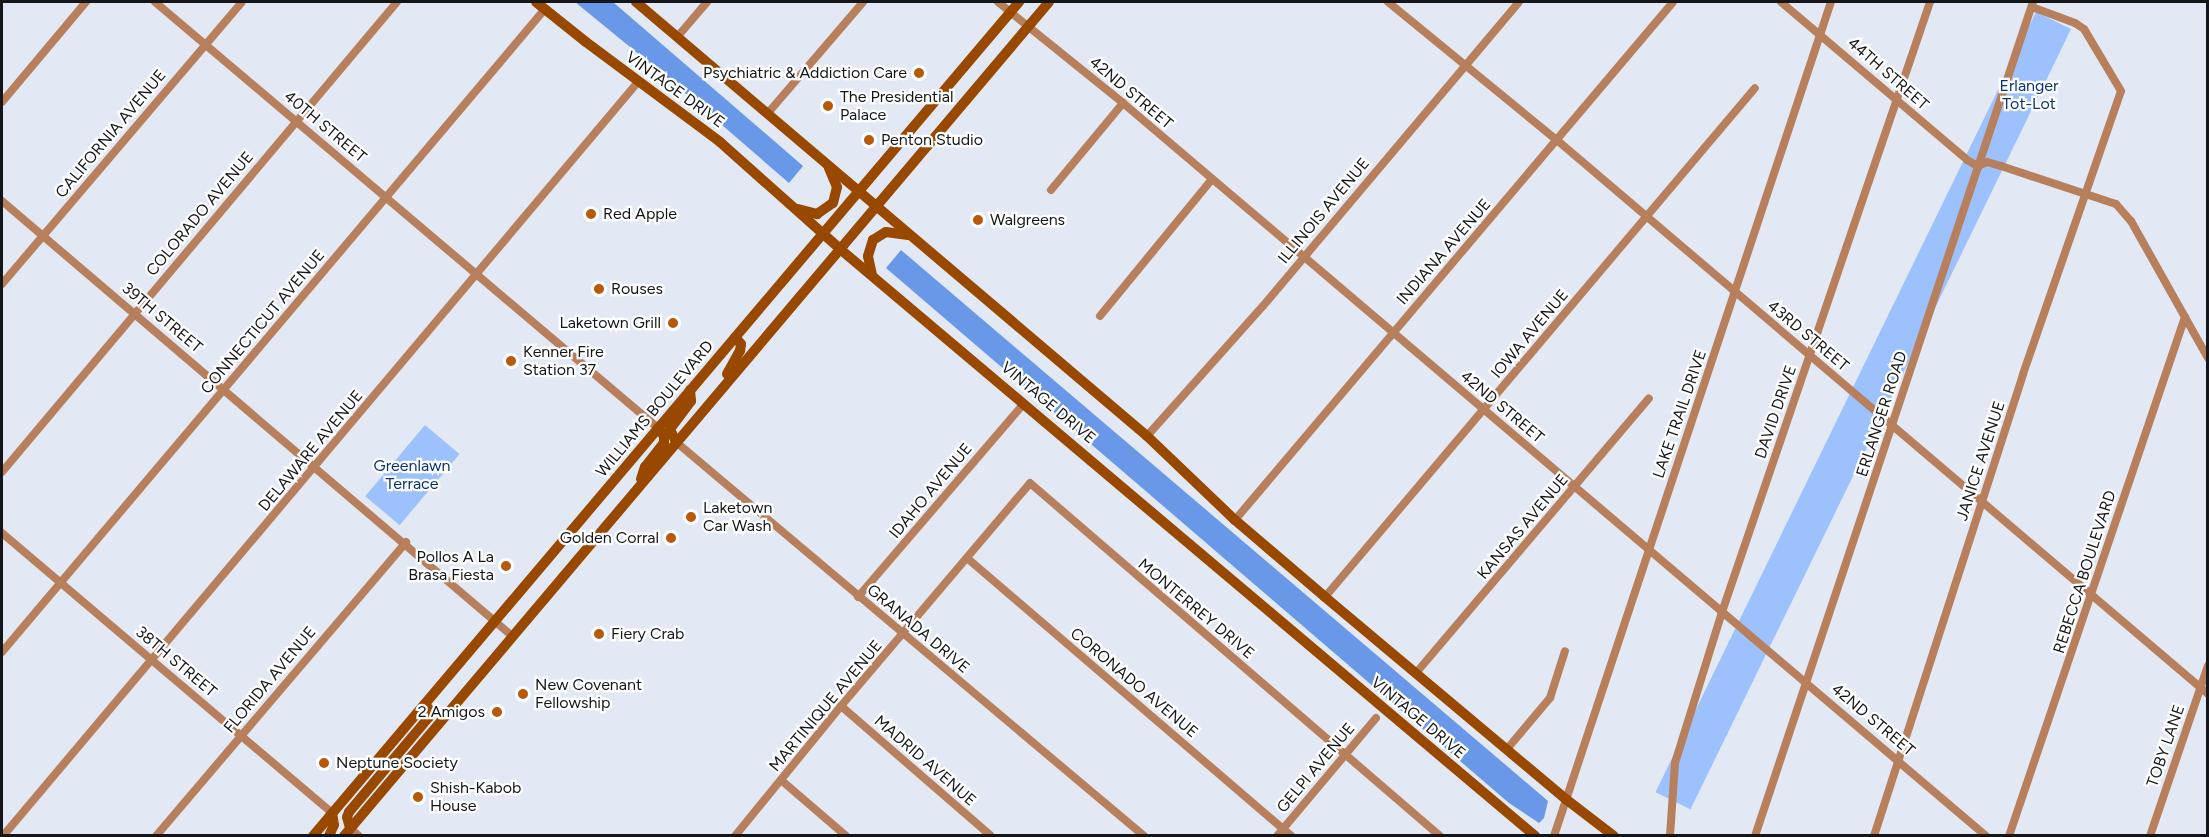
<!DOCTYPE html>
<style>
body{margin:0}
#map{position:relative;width:2209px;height:837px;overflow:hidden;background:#e3e9f4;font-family:Figtree,sans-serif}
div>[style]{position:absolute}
.green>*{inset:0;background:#9cc1fd;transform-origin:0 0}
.water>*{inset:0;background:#6998e8}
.street>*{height:8px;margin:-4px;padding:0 4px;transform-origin:4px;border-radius:4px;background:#b77f5c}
.secondary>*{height:10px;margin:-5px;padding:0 5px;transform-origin:5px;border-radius:5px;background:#994800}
.dots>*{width:16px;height:16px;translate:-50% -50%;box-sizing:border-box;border:3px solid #fff;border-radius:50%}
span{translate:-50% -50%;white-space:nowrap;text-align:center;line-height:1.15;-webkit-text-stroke:4.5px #fff;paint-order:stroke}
.poi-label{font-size:16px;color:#141619}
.right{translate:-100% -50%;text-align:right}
.left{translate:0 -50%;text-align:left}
.street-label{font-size:16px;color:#141619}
.park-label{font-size:16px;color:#093379}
.frame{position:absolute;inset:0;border:3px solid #141619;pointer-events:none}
</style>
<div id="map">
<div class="green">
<i style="left:2036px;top:12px;width:39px;height:868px;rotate:26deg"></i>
<i style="left:425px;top:425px;width:45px;height:93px;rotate:40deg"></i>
</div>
<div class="water">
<i style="clip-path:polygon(575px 2px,613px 2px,803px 166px,789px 183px,663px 74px)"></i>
<i style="clip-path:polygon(901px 250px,1548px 801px,1544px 818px,1539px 823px,1509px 803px,886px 268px)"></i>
</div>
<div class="street">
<i style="left:155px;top:2px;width:659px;rotate:40.26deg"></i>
<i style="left:998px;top:2px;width:161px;rotate:38.9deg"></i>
<i style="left:1123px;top:103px;width:1132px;rotate:40.34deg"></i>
<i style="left:1388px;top:2px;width:220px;rotate:39.3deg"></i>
<i style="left:1558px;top:141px;width:853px;rotate:40.39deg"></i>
<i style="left:1781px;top:2px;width:244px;rotate:40.3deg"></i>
<i style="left:1967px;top:160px;width:13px;rotate:29deg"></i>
<i style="left:1978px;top:166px;width:10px;rotate:-24deg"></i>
<i style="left:1987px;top:162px;width:15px;rotate:16deg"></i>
<i style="left:2001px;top:166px;width:121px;rotate:18.3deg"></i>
<i style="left:2116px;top:204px;width:23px;rotate:49deg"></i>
<i style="left:2131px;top:221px;width:157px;rotate:60.7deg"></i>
<i style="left:678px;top:36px;width:45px;rotate:-49.5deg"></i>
<i style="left:2px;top:102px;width:131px;rotate:-50deg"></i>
<i style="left:768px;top:113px;width:146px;rotate:-49.4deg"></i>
<i style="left:1051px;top:190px;width:113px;rotate:-50.4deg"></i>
<i style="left:2px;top:201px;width:670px;rotate:40.46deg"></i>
<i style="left:2px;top:284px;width:370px;rotate:-49.6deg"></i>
<i style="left:1100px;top:316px;width:177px;rotate:-50.7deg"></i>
<i style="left:1147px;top:436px;width:174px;rotate:-48.3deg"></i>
<i style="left:1263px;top:306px;width:397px;rotate:-49.9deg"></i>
<i style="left:676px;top:442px;width:612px;rotate:40.09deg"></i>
<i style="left:2px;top:472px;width:614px;rotate:-49.96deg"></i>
<i style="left:1235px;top:520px;width:678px;rotate:-49.78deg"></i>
<i style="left:2px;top:533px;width:433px;rotate:40.3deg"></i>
<i style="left:967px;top:558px;width:427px;rotate:40.6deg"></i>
<i style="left:858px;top:597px;width:255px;rotate:-49.4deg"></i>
<i style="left:1325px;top:597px;width:666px;rotate:-49.81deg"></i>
<i style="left:2px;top:652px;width:842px;rotate:-49.82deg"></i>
<i style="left:1416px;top:673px;width:360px;rotate:-49.7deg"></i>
<i style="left:841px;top:706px;width:198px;rotate:40.9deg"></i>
<i style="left:1507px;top:749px;width:67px;rotate:-49.9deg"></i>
<i style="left:1550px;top:698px;width:49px;rotate:-72.3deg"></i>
<i style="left:781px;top:780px;width:86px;rotate:40.7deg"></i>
<i style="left:350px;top:828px;width:12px;rotate:42deg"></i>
<i style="left:3px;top:836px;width:986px;rotate:-49.9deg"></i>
<i style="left:156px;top:836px;width:386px;rotate:-49.6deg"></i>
<i style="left:735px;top:836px;width:168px;rotate:-50.8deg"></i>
<i style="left:841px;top:706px;width:292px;rotate:-49.7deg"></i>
<i style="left:1030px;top:483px;width:541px;rotate:40.73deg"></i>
<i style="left:1277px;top:836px;width:154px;rotate:-50deg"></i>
<i style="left:1554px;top:836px;width:879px;rotate:-71.63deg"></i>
<i style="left:1670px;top:836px;width:73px;rotate:-86.1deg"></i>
<i style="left:1675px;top:763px;width:158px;rotate:-72.7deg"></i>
<i style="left:1722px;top:612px;width:644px;rotate:-71.17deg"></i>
<i style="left:1755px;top:836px;width:879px;rotate:-71.57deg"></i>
<i style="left:1874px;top:836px;width:485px;rotate:-72.1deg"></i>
<i style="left:2023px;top:374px;width:299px;rotate:-70.9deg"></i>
<i style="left:2121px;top:91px;width:72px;rotate:-120.8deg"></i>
<i style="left:2084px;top:29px;width:11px;rotate:-146deg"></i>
<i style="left:2075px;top:23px;width:46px;rotate:-159.6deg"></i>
<i style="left:2009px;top:836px;width:548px;rotate:-71.27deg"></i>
<i style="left:2150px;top:836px;width:180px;rotate:-71.2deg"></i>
</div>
<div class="secondary">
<i style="left:536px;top:2px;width:64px;rotate:38.7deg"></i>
<i style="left:586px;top:42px;width:167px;rotate:36.7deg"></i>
<i style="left:720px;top:142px;width:161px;rotate:41.7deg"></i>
<i style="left:840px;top:249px;width:910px;rotate:40.18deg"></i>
<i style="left:636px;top:2px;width:670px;rotate:40.34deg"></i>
<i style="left:1147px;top:436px;width:122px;rotate:43.7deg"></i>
<i style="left:1235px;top:520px;width:118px;rotate:40.5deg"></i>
<i style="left:1325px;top:597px;width:316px;rotate:40deg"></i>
<i style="left:1567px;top:800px;width:59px;rotate:37.5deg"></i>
<i style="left:798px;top:209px;width:20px;rotate:15deg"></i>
<i style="left:817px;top:214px;width:19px;rotate:-35deg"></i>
<i style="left:833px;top:203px;width:16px;rotate:-76deg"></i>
<i style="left:837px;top:187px;width:21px;rotate:-113deg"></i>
<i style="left:872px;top:275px;width:19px;rotate:-102deg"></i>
<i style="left:868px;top:256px;width:17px;rotate:-73deg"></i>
<i style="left:873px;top:240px;width:15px;rotate:-32deg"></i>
<i style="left:886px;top:232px;width:22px;rotate:8deg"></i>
<i style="left:727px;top:374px;width:26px;rotate:-61deg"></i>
<i style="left:740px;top:351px;width:7px;rotate:-82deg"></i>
<i style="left:741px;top:344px;width:9px;rotate:-131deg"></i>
<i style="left:676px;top:442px;width:14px;rotate:-115deg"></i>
<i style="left:670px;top:429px;width:35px;rotate:-53deg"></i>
<i style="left:691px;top:401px;width:11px;rotate:-95deg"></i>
<i style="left:641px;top:479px;width:13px;rotate:-72deg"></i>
<i style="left:645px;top:467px;width:31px;rotate:-52deg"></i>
<i style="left:664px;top:443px;width:7px;rotate:-90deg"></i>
<i style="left:664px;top:436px;width:10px;rotate:-127deg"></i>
<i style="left:350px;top:828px;width:11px;rotate:-105deg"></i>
<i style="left:347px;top:817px;width:5px;rotate:-68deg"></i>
<i style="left:349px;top:812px;width:124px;rotate:-49.9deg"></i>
<i style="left:429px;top:717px;width:5px;rotate:-68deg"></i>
<i style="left:431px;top:712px;width:10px;rotate:-127deg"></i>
<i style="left:313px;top:836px;width:1093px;rotate:-49.75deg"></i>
<i style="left:329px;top:836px;width:12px;rotate:-66deg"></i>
<i style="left:334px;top:825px;width:12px;rotate:-99deg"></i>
<i style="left:344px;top:836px;width:1092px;rotate:-49.79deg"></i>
</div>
<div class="dots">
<i style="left:919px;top:73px;background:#b75906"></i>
<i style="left:828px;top:106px;background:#b75906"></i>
<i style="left:869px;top:140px;background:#b75906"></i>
<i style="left:591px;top:214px;background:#b75906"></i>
<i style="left:978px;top:220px;background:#b75906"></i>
<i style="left:599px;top:289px;background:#b75906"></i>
<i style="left:673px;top:323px;background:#b75906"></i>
<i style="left:511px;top:361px;background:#b75906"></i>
<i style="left:691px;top:517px;background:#b75906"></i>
<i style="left:671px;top:538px;background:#b75906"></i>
<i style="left:506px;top:566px;background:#b75906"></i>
<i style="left:599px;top:634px;background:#b75906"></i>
<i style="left:523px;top:694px;background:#b75906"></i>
<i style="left:497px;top:712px;background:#b75906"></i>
<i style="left:324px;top:763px;background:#b75906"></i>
<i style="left:418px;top:797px;background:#b75906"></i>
</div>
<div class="poi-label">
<span class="right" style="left:907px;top:73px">Psychiatric &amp; Addiction Care</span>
<span class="left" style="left:840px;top:106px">The Presidential<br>Palace</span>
<span class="left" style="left:881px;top:140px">Penton Studio</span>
<span class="left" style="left:603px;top:214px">Red Apple</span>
<span class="left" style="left:990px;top:220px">Walgreens</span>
<span class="left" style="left:611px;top:289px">Rouses</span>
<span class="right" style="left:661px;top:323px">Laketown Grill</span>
<span class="left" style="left:523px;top:361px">Kenner Fire<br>Station 37</span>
<span class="left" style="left:703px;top:517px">Laketown<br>Car Wash</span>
<span class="right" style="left:659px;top:538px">Golden Corral</span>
<span class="right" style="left:494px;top:566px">Pollos A La<br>Brasa Fiesta</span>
<span class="left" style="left:611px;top:634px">Fiery Crab</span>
<span class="left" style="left:535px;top:694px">New Covenant<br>Fellowship</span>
<span class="right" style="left:485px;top:712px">2 Amigos</span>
<span class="left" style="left:336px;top:763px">Neptune Society</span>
<span class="left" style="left:430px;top:797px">Shish-Kabob<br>House</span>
</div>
<div class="street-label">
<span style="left:1888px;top:74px;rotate:41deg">44TH STREET</span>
<span style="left:675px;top:90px;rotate:36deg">VINTAGE DRIVE</span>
<span style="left:1131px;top:93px;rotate:40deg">42ND STREET</span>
<span style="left:325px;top:127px;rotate:40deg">40TH STREET</span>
<span style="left:111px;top:134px;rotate:-50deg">CALIFORNIA AVENUE</span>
<span style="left:1324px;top:211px;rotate:-50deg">ILLINOIS AVENUE</span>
<span style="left:200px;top:214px;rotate:-50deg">COLORADO AVENUE</span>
<span style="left:1444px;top:252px;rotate:-49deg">INDIANA AVENUE</span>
<span style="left:162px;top:318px;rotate:40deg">39TH STREET</span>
<span style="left:263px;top:322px;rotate:-50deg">CONNECTICUT AVENUE</span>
<span style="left:1530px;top:334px;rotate:-50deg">IOWA AVENUE</span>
<span style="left:1808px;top:336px;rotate:40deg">43RD STREET</span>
<span style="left:1048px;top:403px;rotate:40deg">VINTAGE DRIVE</span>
<span style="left:1502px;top:407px;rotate:40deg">42ND STREET</span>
<span style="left:655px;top:409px;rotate:-50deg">WILLIAMS BOULEVARD</span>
<span style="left:1776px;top:412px;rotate:-71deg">DAVID DRIVE</span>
<span style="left:1680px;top:414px;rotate:-71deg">LAKE TRAIL DRIVE</span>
<span style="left:1882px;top:414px;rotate:-72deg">ERLANGER ROAD</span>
<span style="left:311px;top:451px;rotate:-50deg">DELAWARE AVENUE</span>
<span style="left:1981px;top:461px;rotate:-72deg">JANICE AVENUE</span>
<span style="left:931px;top:491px;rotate:-50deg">IDAHO AVENUE</span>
<span style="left:1523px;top:527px;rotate:-50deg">KANSAS AVENUE</span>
<span style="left:2085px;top:572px;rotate:-72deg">REBECCA BOULEVARD</span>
<span style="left:1196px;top:609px;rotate:40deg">MONTERREY DRIVE</span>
<span style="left:918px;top:629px;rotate:40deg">GRANADA DRIVE</span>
<span style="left:176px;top:662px;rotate:40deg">38TH STREET</span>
<span style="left:270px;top:680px;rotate:-50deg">FLORIDA AVENUE</span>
<span style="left:1134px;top:683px;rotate:40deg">CORONADO AVENUE</span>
<span style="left:826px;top:706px;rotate:-50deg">MARTINIQUE AVENUE</span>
<span style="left:1418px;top:718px;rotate:40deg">VINTAGE DRIVE</span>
<span style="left:1873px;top:720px;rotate:40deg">42ND STREET</span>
<span style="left:2166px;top:746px;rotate:-71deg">TOBY LANE</span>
<span style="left:925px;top:761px;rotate:41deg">MADRID AVENUE</span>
<span style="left:1316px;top:768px;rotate:-50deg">GELPI AVENUE</span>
</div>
<div class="park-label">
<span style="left:2029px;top:95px">Erlanger<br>Tot-Lot</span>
<span style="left:412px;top:475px">Greenlawn<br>Terrace</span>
</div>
<div class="frame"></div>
</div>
